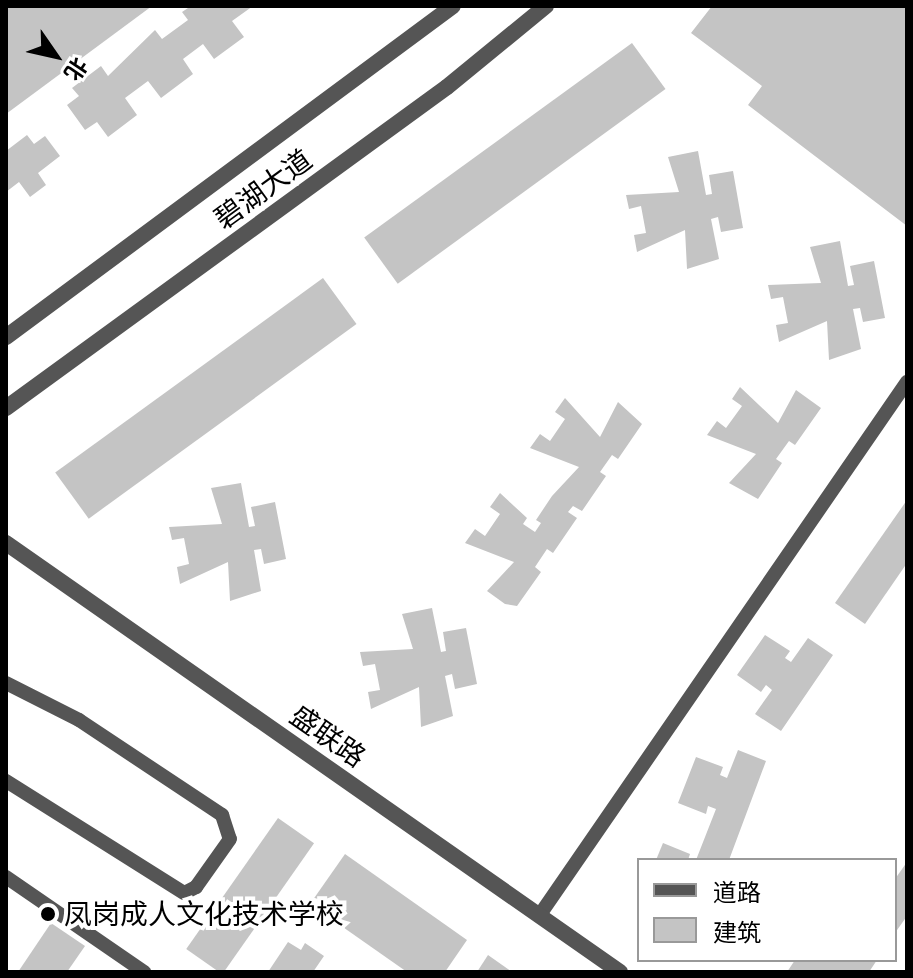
<!DOCTYPE html>
<meta charset="utf-8">
<style>
body{margin:0}
#map{position:relative;width:913px;height:978px;overflow:hidden;background:#fff;font-family:"IBM Plex Sans","Noto Sans SC",sans-serif}
div>[style]{position:absolute}
.building>*{inset:0;background:#c4c4c4;transform-origin:0 0}
.service>*{height:14px;margin:-7px;padding:0 7px;transform-origin:7px;border-radius:7px;background:#555}
.minor>*{height:16px;margin:-8px;padding:0 8px;transform-origin:8px;border-radius:8px;background:#555}
.tertiary>*{height:16px;margin:-8px;padding:0 8px;transform-origin:8px;border-radius:8px;background:#555}
.dots>*{width:22px;height:22px;translate:-50% -50%;box-sizing:border-box;border:4px solid #fff;border-radius:50%}
span{translate:-50% -50%;white-space:nowrap;text-align:center;line-height:1.15;-webkit-text-stroke:8px #fff;paint-order:stroke}
.street-label{font-size:28px;color:#000}
.poi-label{font-size:28px;color:#000}
.left{translate:0 -50%;text-align:left}
.frame{position:absolute;inset:0;border:8px solid #000;pointer-events:none}
.legend{position:absolute;left:637px;top:858px;width:260px;height:104px;box-sizing:border-box;background:#fff;border:2px solid #999;margin:0;padding:10px 14px;list-style:none;font-size:24px;color:#000}
.legend li{display:flex;align-items:center;gap:16px;height:40px}
.legend b{width:40px;border:2px solid #999}
.north{position:absolute;left:16px;top:16px;width:80px;height:80px;-webkit-text-stroke:6px #fff;paint-order:stroke;rotate:124deg;font-size:22px;font-weight:700;line-height:32px;text-align:center;color:#000}
.north::after{content:'';display:block;margin:auto;width:28px;height:36px;background:#000;clip-path:polygon(50% 0,100% 100%,50% 72%,0 100%)}
</style>
<div id="map">
<div class="building">
<i style="clip-path:polygon(6px 6px,152px 6px,6px 114px)"></i>
<i style="clip-path:polygon(191px 6px,253px 6px,232px 21px,244px 37px,214px 59px,203px 44px,183px 59px,193px 74px,161px 98px,148px 81px,125px 98px,137px 115px,108px 137px,97px 122px,85px 130px,67px 105px,79px 96px,72px 88px,101px 66px,108px 76px,155px 30px,162px 39px,188px 20px,182px 12px)"></i>
<i style="clip-path:polygon(712px 6px,907px 6px,907px 226px,748px 105px,762px 86px,691px 33px)"></i>
<i style="left:632px;top:43px;width:57px;height:331px;rotate:54deg"></i>
<i style="clip-path:polygon(27px 135px,34px 144px,45px 136px,60px 156px,38px 173px,46px 185px,30px 197px,19px 182px,6px 192px,6px 151px)"></i>
<i style="clip-path:polygon(698px 151px,706px 195px,712px 194px,709px 175px,733px 171px,743px 228px,721px 232px,718px 217px,711px 219px,719px 259px,687px 269px,685px 230px,637px 252px,634px 235px,646px 233px,641px 206px,629px 209px,626px 195px,679px 192px,668px 157px)"></i>
<i style="clip-path:polygon(840px 241px,848px 286px,854px 285px,850px 266px,874px 261px,885px 318px,863px 322px,860px 308px,853px 309px,861px 349px,829px 360px,827px 321px,779px 342px,776px 325px,788px 323px,783px 297px,771px 299px,768px 285px,821px 283px,810px 247px)"></i>
<i style="left:323px;top:278px;width:57px;height:331px;rotate:54deg"></i>
<i style="clip-path:polygon(740px 387px,778px 423px,796px 390px,821px 408px,795px 445px,789px 441px,776px 459px,782px 463px,758px 499px,729px 483px,756px 454px,707px 435px,717px 421px,726px 428px,742px 406px,732px 399px)"></i>
<i style="clip-path:polygon(565px 398px,600px 437px,618px 402px,642px 424px,618px 459px,612px 455px,600px 472px,606px 476px,582px 511px,573px 506px,568px 512px,577px 518px,553px 553px,547px 549px,535px 567px,541px 572px,517px 606px,505px 604px,487px 591px,514px 562px,465px 543px,475px 529px,485px 536px,500px 514px,490px 507px,500px 493px,527px 518px,523px 524px,535px 532px,541px 523px,536px 520px,552px 496px,579px 467px,530px 448px,540px 434px,550px 441px,565px 419px,555px 412px)"></i>
<i style="clip-path:polygon(241px 483px,249px 527px,255px 526px,251px 507px,275px 502px,286px 559px,264px 564px,261px 549px,254px 550px,261px 591px,230px 601px,228px 562px,180px 584px,177px 567px,189px 564px,184px 538px,172px 540px,169px 527px,222px 524px,211px 488px)"></i>
<i style="clip-path:polygon(907px 500px,907px 563px,865px 624px,835px 603px)"></i>
<i style="clip-path:polygon(432px 608px,441px 652px,446px 651px,443px 632px,466px 628px,477px 684px,455px 689px,452px 674px,445px 676px,453px 716px,421px 727px,419px 687px,371px 709px,368px 692px,380px 690px,375px 664px,363px 666px,360px 652px,413px 649px,402px 614px)"></i>
<i style="clip-path:polygon(765px 635px,790px 651px,785px 658px,791px 662px,808px 638px,833px 655px,781px 731px,755px 714px,772px 690px,766px 685px,761px 692px,737px 675px)"></i>
<i style="clip-path:polygon(738px 750px,766px 761px,729px 860px,696px 860px,716px 809px,708px 806px,706px 814px,678px 803px,696px 757px,723px 767px,720px 775px,727px 778px)"></i>
<i style="left:278px;top:818px;width:44px;height:160px;rotate:35deg"></i>
<i style="clip-path:polygon(663px 843px,690px 854px,688px 860px,656px 860px)"></i>
<i style="clip-path:polygon(345px 854px,467px 940px,445px 972px,407px 972px,310px 904px)"></i>
<i style="clip-path:polygon(907px 862px,907px 916px,895px 933px,895px 879px)"></i>
<i style="clip-path:polygon(51px 923px,85px 946px,67px 972px,18px 972px)"></i>
<i style="clip-path:polygon(288px 942px,301px 950px,305px 943px,324px 956px,313px 972px,268px 972px)"></i>
<i style="clip-path:polygon(488px 955px,512px 972px,477px 972px)"></i>
<i style="clip-path:polygon(795px 960px,839px 961px,877px 960px,869px 972px,787px 972px)"></i>
</div>
<div class="service">
<i style="left:6px;top:683px;width:82px;rotate:26.9deg"></i>
<i style="left:79px;top:720px;width:172px;rotate:33.6deg"></i>
<i style="left:222px;top:815px;width:25px;rotate:72deg"></i>
<i style="left:230px;top:839px;width:59px;rotate:125.3deg"></i>
<i style="left:196px;top:887px;width:13px;rotate:153deg"></i>
<i style="left:184px;top:893px;width:210px;rotate:-147.8deg"></i>
<i style="left:6px;top:877px;width:168px;rotate:34.5deg"></i>
<i style="left:539px;top:916px;width:649px;rotate:-55.43deg"></i>
</div>
<div class="minor">
<i style="left:6px;top:543px;width:749px;rotate:34.94deg"></i>
</div>
<div class="tertiary">
<i style="left:6px;top:337px;width:556px;rotate:-36.52deg"></i>
<i style="left:6px;top:408px;width:545px;rotate:-36.05deg"></i>
<i style="left:447px;top:87px;width:128px;rotate:-39.3deg"></i>
</div>
<div class="dots">
<i style="left:48px;top:914px;background:#000"></i>
</div>
<div class="street-label">
<span style="left:263px;top:189px;rotate:-36deg">碧湖大道</span>
<span style="left:328px;top:736px;rotate:35deg">盛联路</span>
</div>
<div class="poi-label">
<span class="left" style="left:64px;top:914px">凤岗成人文化技术学校</span>
</div>
<div class="frame"></div>
<ul class="legend">
<li><b style="height:10px;background:#555"></b>道路</li>
<li><b style="height:22px;background:#c4c4c4"></b>建筑</li>
</ul>
<div class="north">北</div>
</div>
